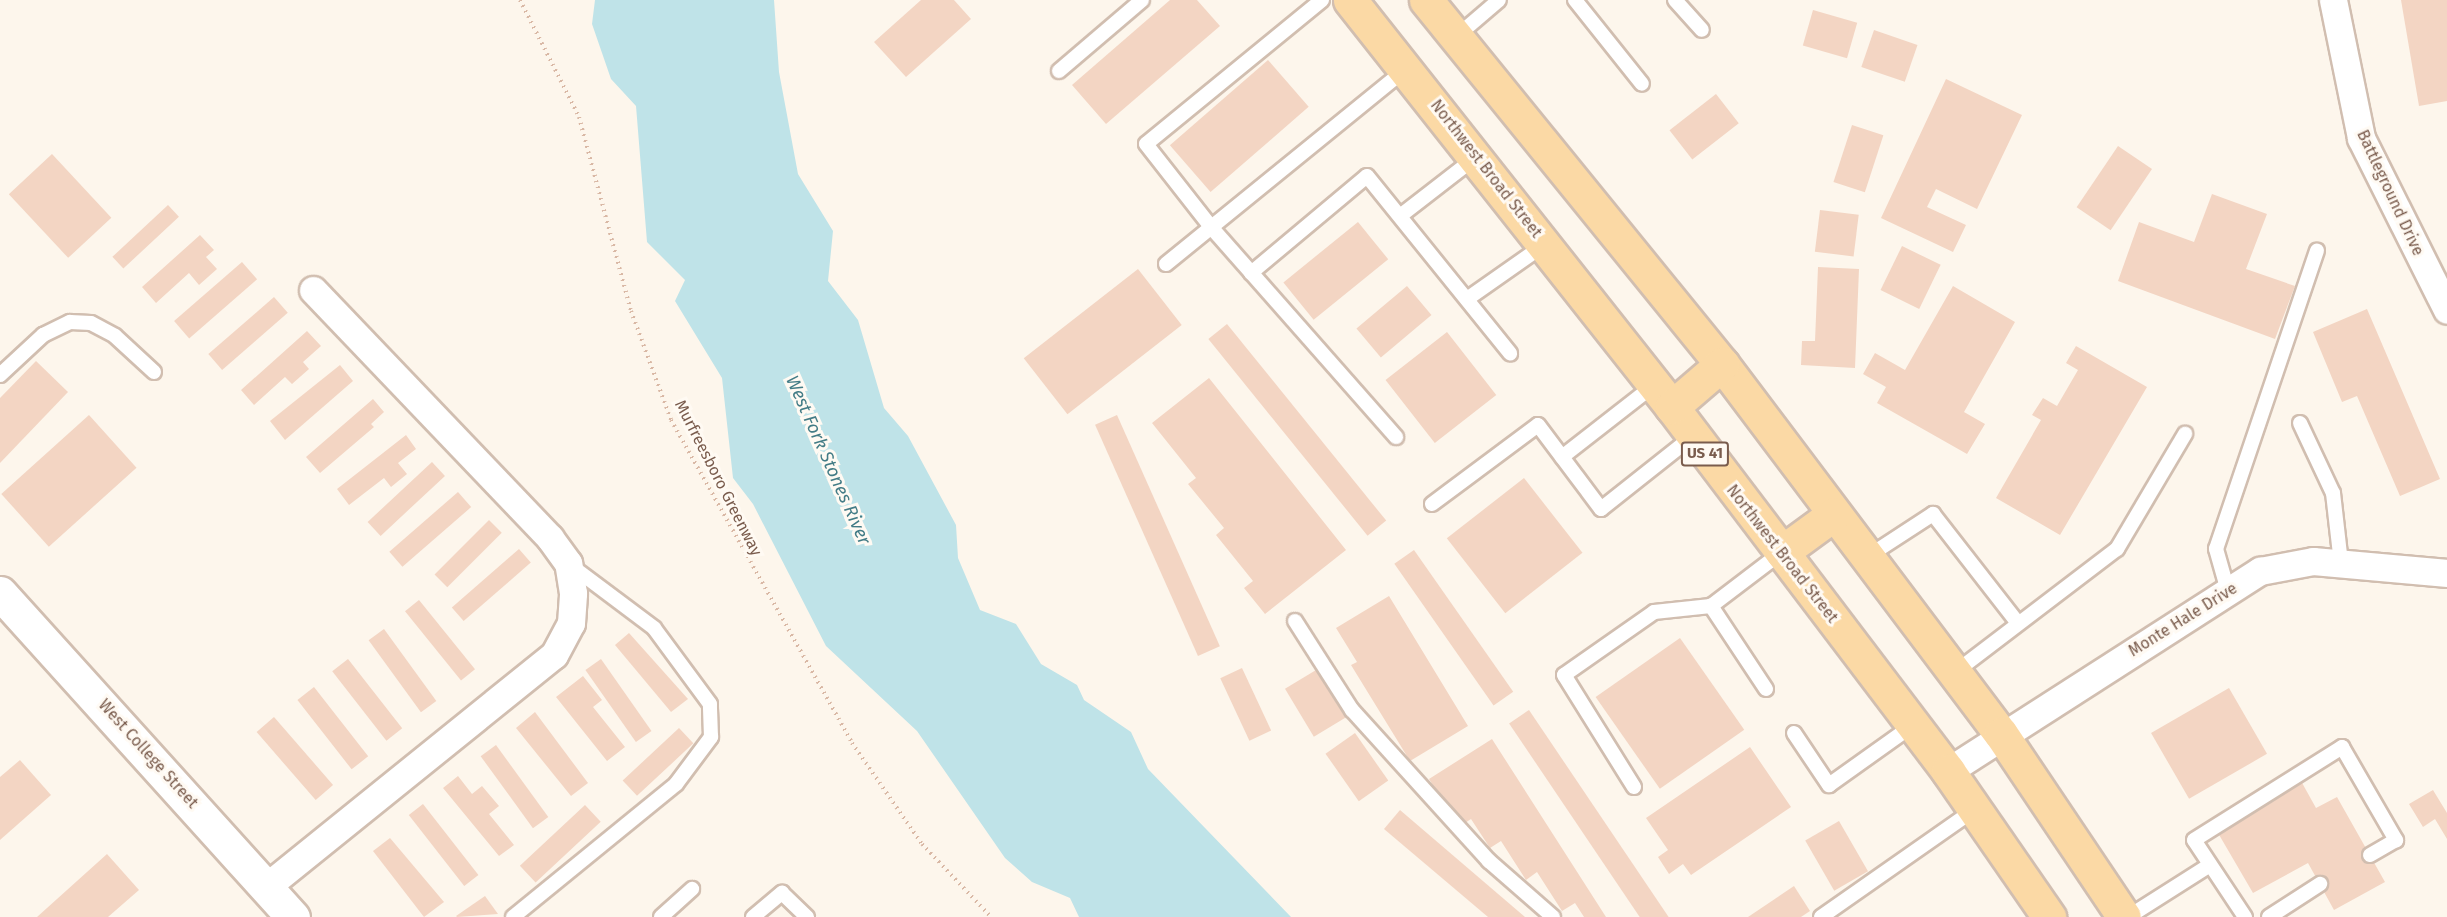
<!DOCTYPE html>
<style>
body{margin:0}
#map{position:relative;width:2447px;height:917px;overflow:hidden;background:#fdf6ec;font-family:"Fira Sans",sans-serif}
div>[style]{position:absolute}
.water>*{inset:0;background:#bfe3e8}
.building>*{inset:0;background:#f3d5c3;transform-origin:0 0}
.path>*{height:4px;margin-top:-2px;transform-origin:0;background:repeating-linear-gradient(90deg,#d9b8a5 0 1.5px,transparent 0 6px)}
.roads{filter:drop-shadow(2px 0 #d1beb0) drop-shadow(-2px 0 #d1beb0) drop-shadow(0 2px #d1beb0) drop-shadow(0 -2px #d1beb0)}
.lane>*{height:14px;margin:-7px;padding:0 7px;transform-origin:7px;border-radius:7px;background:#fff}
.street>*{height:27px;margin:-13.5px;padding:0 13.5px;transform-origin:13.5px;border-radius:13.5px;background:#fff}
.secondary>*{height:33px;margin:-16.5px;padding:0 16.5px;transform-origin:16.5px;border-radius:16.5px;background:#fff}
.primary>*{height:33px;margin:-16.5px;padding:0 16.5px;transform-origin:16.5px;border-radius:16.5px;background:#fbd9a5}
span{translate:-50% -50%;white-space:nowrap;text-align:center;line-height:1.15;-webkit-text-stroke:6px #fffaf3;paint-order:stroke}
.shield-label span{padding:2px 4px;background:#fffaf3;border:2px solid;border-radius:4px;-webkit-text-stroke-width:0}
.shield-label{font-size:15px;color:#7a5c4d;font-weight:700}
.street-label{font-size:16px;color:#7a5c4d}
.water-label{font-size:18px;color:#437c86;font-style:italic}
</style>
<div id="map">
<div class="water">
<i style="clip-path:polygon(595px 0,774px 0,779px 72px,798px 174px,833px 231px,828px 281px,858px 320px,884px 408px,908px 436px,956px 525px,958px 558px,980px 610px,1016px 624px,1041px 664px,1077px 685px,1084px 700px,1131px 732px,1148px 769px,1291px 917px,1079px 917px,1070px 898px,1032px 882px,1005px 858px,917px 731px,826px 646px,753px 504px,733px 478px,722px 378px,675px 301px,685px 280px,647px 242px,636px 106px,611px 79px,592px 24px)"></i>
</div>
<div class="building">
<i style="clip-path:polygon(921px 0,954px 0,971px 19px,906px 77px,874px 42px)"></i>
<i style="clip-path:polygon(1170px 0,1197px 0,1220px 26px,1106px 124px,1072px 85px)"></i>
<i style="clip-path:polygon(2401px 0,2447px 0,2447px 101px,2419px 106px)"></i>
<i style="left:1813px;top:10px;width:46px;height:37px;rotate:16deg"></i>
<i style="left:1874px;top:30px;width:46px;height:39px;rotate:19deg"></i>
<i style="left:1268px;top:60px;width:62px;height:130px;rotate:49deg"></i>
<i style="clip-path:polygon(1946px 79px,2022px 115px,1977px 209px,1936px 189px,1927px 207px,1966px 225px,1953px 252px,1881px 218px)"></i>
<i style="left:1716px;top:94px;width:37px;height:59px;rotate:52deg"></i>
<i style="left:1852px;top:125px;width:33px;height:60px;rotate:18deg"></i>
<i style="left:2118px;top:146px;width:41px;height:74px;rotate:34deg"></i>
<i style="left:52px;top:154px;width:87px;height:59px;rotate:47deg"></i>
<i style="clip-path:polygon(2212px 194px,2267px 214px,2246px 269px,2295px 286px,2275px 339px,2118px 281px,2139px 222px,2194px 242px)"></i>
<i style="left:168px;top:205px;width:16px;height:76px;rotate:47deg"></i>
<i style="left:1820px;top:210px;width:39px;height:42px;rotate:7deg"></i>
<i style="left:1358px;top:222px;width:48px;height:96px;rotate:51deg"></i>
<i style="clip-path:polygon(200px 235px,214px 250px,206px 257px,217px 269px,199px 285px,189px 273px,156px 303px,142px 287px)"></i>
<i style="left:1902px;top:246px;width:43px;height:49px;rotate:26deg"></i>
<i style="left:242px;top:262px;width:23px;height:90px;rotate:49deg"></i>
<i style="clip-path:polygon(1818px 267px,1859px 269px,1855px 368px,1801px 365px,1802px 341px,1815px 341px)"></i>
<i style="left:1138px;top:269px;width:71px;height:145px;rotate:52deg"></i>
<i style="left:1407px;top:286px;width:38px;height:66px;rotate:50deg"></i>
<i style="clip-path:polygon(1953px 286px,2015px 322px,1964px 412px,1985px 424px,1967px 454px,1877px 403px,1886px 387px,1863px 374px,1875px 353px,1905px 370px)"></i>
<i style="left:274px;top:297px;width:21px;height:87px;rotate:49deg"></i>
<i style="clip-path:polygon(2367px 309px,2440px 479px,2400px 496px,2357px 396px,2342px 402px,2313px 332px)"></i>
<i style="left:1227px;top:324px;width:253px;height:24px;rotate:51deg"></i>
<i style="clip-path:polygon(307px 331px,321px 346px,303px 362px,309px 369px,292px 384px,285px 377px,254px 405px,241px 390px)"></i>
<i style="left:1447px;top:332px;width:80px;height:78px;rotate:52deg"></i>
<i style="clip-path:polygon(2076px 346px,2147px 387px,2060px 535px,1996px 498px,2041px 420px,2032px 415px,2043px 398px,2057px 406px,2078px 370px,2066px 363px)"></i>
<i style="clip-path:polygon(36px 361px,68px 392px,0 463px,0 398px)"></i>
<i style="clip-path:polygon(340px 365px,353px 381px,285px 440px,270px 421px)"></i>
<i style="clip-path:polygon(1209px 378px,1346px 550px,1265px 614px,1244px 588px,1253px 581px,1216px 535px,1224px 528px,1188px 484px,1196px 478px,1152px 423px)"></i>
<i style="clip-path:polygon(373px 399px,384px 412px,371px 424px,374px 427px,320px 473px,306px 457px)"></i>
<i style="left:89px;top:415px;width:71px;height:118px;rotate:48deg"></i>
<i style="left:1117px;top:415px;width:253px;height:24px;rotate:66deg"></i>
<i style="clip-path:polygon(406px 435px,416px 449px,398px 463px,407px 474px,391px 487px,384px 478px,349px 505px,337px 489px)"></i>
<i style="left:432px;top:462px;width:19px;height:88px;rotate:47deg"></i>
<i style="left:1524px;top:478px;width:95px;height:98px;rotate:52deg"></i>
<i style="left:458px;top:492px;width:20px;height:91px;rotate:49deg"></i>
<i style="left:489px;top:520px;width:18px;height:77px;rotate:45deg"></i>
<i style="left:519px;top:549px;width:18px;height:89px;rotate:49deg"></i>
<i style="left:1414px;top:550px;width:173px;height:24px;rotate:55deg"></i>
<i style="clip-path:polygon(1389px 596px,1468px 726px,1410px 761px,1351px 665px,1357px 662px,1336px 628px)"></i>
<i style="left:419px;top:600px;width:89px;height:18px;rotate:51deg"></i>
<i style="left:384px;top:629px;width:89px;height:19px;rotate:54deg"></i>
<i style="clip-path:polygon(629px 633px,688px 699px,671px 712px,615px 645px)"></i>
<i style="left:1680px;top:638px;width:112px;height:103px;rotate:55deg"></i>
<i style="left:348px;top:659px;width:88px;height:20px;rotate:52deg"></i>
<i style="left:601px;top:659px;width:88px;height:19px;rotate:55deg"></i>
<i style="left:1321px;top:667px;width:56px;height:42px;rotate:59deg"></i>
<i style="left:1242px;top:668px;width:69px;height:24px;rotate:65deg"></i>
<i style="clip-path:polygon(583px 676px,602px 700px,593px 707px,625px 747px,607px 761px,556px 697px)"></i>
<i style="left:314px;top:687px;width:88px;height:21px;rotate:52deg"></i>
<i style="left:2229px;top:688px;width:76px;height:90px;rotate:60deg"></i>
<i style="left:1529px;top:710px;width:250px;height:24px;rotate:56deg"></i>
<i style="clip-path:polygon(535px 712px,588px 783px,571px 796px,516px 728px)"></i>
<i style="left:274px;top:717px;width:90px;height:23px;rotate:49deg"></i>
<i style="left:679px;top:728px;width:21px;height:77px;rotate:47deg"></i>
<i style="left:1355px;top:733px;width:58px;height:36px;rotate:55deg"></i>
<i style="clip-path:polygon(1492px 739px,1606px 917px,1584px 917px,1575px 903px,1562px 911px,1537px 872px,1526px 880px,1501px 841px,1490px 848px,1471px 819px,1459px 827px,1429px 779px)"></i>
<i style="left:496px;top:745px;width:89px;height:19px;rotate:54deg"></i>
<i style="clip-path:polygon(1750px 747px,1791px 807px,1691px 875px,1683px 864px,1669px 874px,1658px 857px,1668px 850px,1646px 818px)"></i>
<i style="clip-path:polygon(20px 760px,51px 795px,0 840px,0 777px)"></i>
<i style="clip-path:polygon(458px 776px,472px 794px,482px 786px,499px 806px,489px 814px,514px 845px,499px 856px,443px 788px)"></i>
<i style="clip-path:polygon(2301px 781px,2316px 808px,2337px 797px,2385px 882px,2334px 910px,2308px 863px,2253px 893px,2218px 833px)"></i>
<i style="clip-path:polygon(2433px 790px,2447px 813px,2447px 839px,2435px 819px,2423px 827px,2409px 804px)"></i>
<i style="left:423px;top:804px;width:90px;height:18px;rotate:52deg"></i>
<i style="left:585px;top:805px;width:23px;height:89px;rotate:47deg"></i>
<i style="clip-path:polygon(1400px 810px,1525px 917px,1488px 917px,1384px 829px)"></i>
<i style="left:1839px;top:821px;width:58px;height:39px;rotate:60deg"></i>
<i style="clip-path:polygon(390px 838px,444px 902px,424px 917px,373px 851px)"></i>
<i style="clip-path:polygon(107px 854px,139px 890px,108px 917px,37px 917px)"></i>
<i style="clip-path:polygon(1794px 886px,1810px 911px,1801px 917px,1748px 917px)"></i>
<i style="clip-path:polygon(485px 896px,498px 914px,457px 917px,456px 916px)"></i>
</div>
<div class="path">
<i style="left:520px;top:0;width:131px;rotate:63.2deg"></i>
<i style="left:579px;top:117px;width:201px;rotate:75deg"></i>
<i style="left:631px;top:311px;width:116px;rotate:69.8deg"></i>
<i style="left:671px;top:420px;width:370px;rotate:60.7deg"></i>
<i style="left:852px;top:743px;width:123px;rotate:55.3deg"></i>
<i style="left:922px;top:844px;width:100px;rotate:46.6deg"></i>
</div>
<div class="roads">
<div class="lane">
<i style="left:1322px;top:0;width:227px;rotate:140.7deg"></i>
<i style="left:1146px;top:144px;width:105px;rotate:51.9deg"></i>
<i style="left:1211px;top:227px;width:280px;rotate:48.6deg"></i>
<i style="left:1575px;top:0;width:107px;rotate:51.4deg"></i>
<i style="left:1675px;top:0;width:40px;rotate:48deg"></i>
<i style="left:1457px;top:36px;width:55px;rotate:-40.6deg"></i>
<i style="left:1059px;top:71px;width:109px;rotate:-40.5deg"></i>
<i style="left:1400px;top:216px;width:96px;rotate:-37.8deg"></i>
<i style="left:1166px;top:264px;width:309px;rotate:-39.1deg"></i>
<i style="left:1251px;top:273px;width:151px;rotate:-39.9deg"></i>
<i style="left:1367px;top:176px;width:228px;rotate:51.1deg"></i>
<i style="left:1467px;top:299px;width:94px;rotate:-35deg"></i>
<i style="left:0;top:375px;width:59px;rotate:-42.9deg"></i>
<i style="left:43px;top:335px;width:30px;rotate:-26deg"></i>
<i style="left:70px;top:322px;width:21px;rotate:3deg"></i>
<i style="left:91px;top:323px;width:27px;rotate:28deg"></i>
<i style="left:115px;top:336px;width:53px;rotate:42.7deg"></i>
<i style="left:2300px;top:423px;width:77px;rotate:64.8deg"></i>
<i style="left:2333px;top:493px;width:70px;rotate:83.5deg"></i>
<i style="left:1562px;top:457px;width:117px;rotate:-38deg"></i>
<i style="left:1432px;top:504px;width:132px;rotate:-36.7deg"></i>
<i style="left:1538px;top:425px;width:105px;rotate:53.1deg"></i>
<i style="left:1601px;top:509px;width:116px;rotate:-38.4deg"></i>
<i style="left:1867px;top:557px;width:79px;rotate:-33.1deg"></i>
<i style="left:1933px;top:514px;width:137px;rotate:52.1deg"></i>
<i style="left:2228px;top:591px;width:44px;rotate:-105.9deg"></i>
<i style="left:2216px;top:549px;width:315px;rotate:-71.3deg"></i>
<i style="left:1295px;top:621px;width:106px;rotate:57.4deg"></i>
<i style="left:1352px;top:710px;width:204px;rotate:47.8deg"></i>
<i style="left:1489px;top:861px;width:85px;rotate:41.2deg"></i>
<i style="left:1954px;top:673px;width:205px;rotate:-37.3deg"></i>
<i style="left:2117px;top:549px;width:134px;rotate:-59.4deg"></i>
<i style="left:1766px;top:689px;width:100px;rotate:-123.5deg"></i>
<i style="left:1711px;top:606px;width:89px;rotate:-37.3deg"></i>
<i style="left:1794px;top:733px;width:63px;rotate:56.1deg"></i>
<i style="left:1829px;top:785px;width:103px;rotate:-35.5deg"></i>
<i style="left:1634px;top:787px;width:132px;rotate:-122deg"></i>
<i style="left:1564px;top:675px;width:110px;rotate:-35deg"></i>
<i style="left:1654px;top:612px;width:57px;rotate:-6deg"></i>
<i style="left:513px;top:917px;width:210px;rotate:-39.2deg"></i>
<i style="left:676px;top:784px;width:59px;rotate:-53.3deg"></i>
<i style="left:711px;top:737px;width:33px;rotate:-92deg"></i>
<i style="left:710px;top:704px;width:94px;rotate:-126.4deg"></i>
<i style="left:654px;top:628px;width:105px;rotate:-143.1deg"></i>
<i style="left:661px;top:917px;width:42px;rotate:-42.1deg"></i>
<i style="left:753px;top:917px;width:38px;rotate:-40deg"></i>
<i style="left:782px;top:893px;width:35px;rotate:44deg"></i>
<i style="left:1821px;top:917px;width:188px;rotate:-35deg"></i>
<i style="left:2128px;top:917px;width:97px;rotate:-32.4deg"></i>
<i style="left:2245px;top:917px;width:92px;rotate:-123.5deg"></i>
<i style="left:2194px;top:840px;width:175px;rotate:-32.1deg"></i>
<i style="left:2342px;top:747px;width:108px;rotate:59.9deg"></i>
<i style="left:2396px;top:840px;width:30px;rotate:150deg"></i>
<i style="left:2269px;top:917px;width:61px;rotate:-32.9deg"></i>
</div>
<div class="street">
<i style="left:2333px;top:0;width:141px;rotate:78.5deg"></i>
<i style="left:2361px;top:138px;width:192px;rotate:63.4deg"></i>
<i style="left:1948px;top:771px;width:371px;rotate:-32.7deg"></i>
<i style="left:2260px;top:571px;width:54px;rotate:-10.7deg"></i>
<i style="left:2313px;top:561px;width:135px;rotate:5.1deg"></i>
<i style="left:266px;top:887px;width:370px;rotate:-38.9deg"></i>
<i style="left:554px;top:655px;width:36px;rotate:-62deg"></i>
<i style="left:571px;top:623px;width:30px;rotate:-86deg"></i>
<i style="left:573px;top:593px;width:30px;rotate:-99deg"></i>
<i style="left:568px;top:563px;width:31px;rotate:-126deg"></i>
<i style="left:550px;top:538px;width:343px;rotate:-133.7deg"></i>
</div>
<div class="secondary">
<i style="left:0;top:593px;width:437px;rotate:47.9deg"></i>
</div>
<div class="primary">
<i style="left:1350px;top:0;width:519px;rotate:51.65deg"></i>
<i style="left:1672px;top:407px;width:457px;rotate:52.8deg"></i>
<i style="left:1948px;top:771px;width:178px;rotate:55.3deg"></i>
<i style="left:1426px;top:0;width:469px;rotate:50.9deg"></i>
<i style="left:1722px;top:364px;width:463px;rotate:53deg"></i>
<i style="left:2001px;top:734px;width:220px;rotate:56.1deg"></i>
<i style="left:1672px;top:407px;width:66px;rotate:-40.7deg"></i>
<i style="left:1782px;top:552px;width:64px;rotate:-36.2deg"></i>
</div>
</div>
<div class="shield-label">
<span style="left:1705px;top:454px">US 41</span>
</div>
<div class="street-label">
<span style="left:1486px;top:169px;rotate:52deg">Northwest Broad Street</span>
<span style="left:2390px;top:193px;rotate:65deg">Battleground Drive</span>
<span style="left:718px;top:478px;rotate:63deg">Murfreesboro Greenway</span>
<span style="left:1782px;top:554px;rotate:52deg">Northwest Broad Street</span>
<span style="left:2183px;top:620px;rotate:-32deg">Monte Hale Drive</span>
<span style="left:148px;top:754px;rotate:48deg">West College Street</span>
</div>
<div class="water-label">
<span style="left:828px;top:460px;rotate:66deg">West Fork Stones River</span>
</div>
</div>
